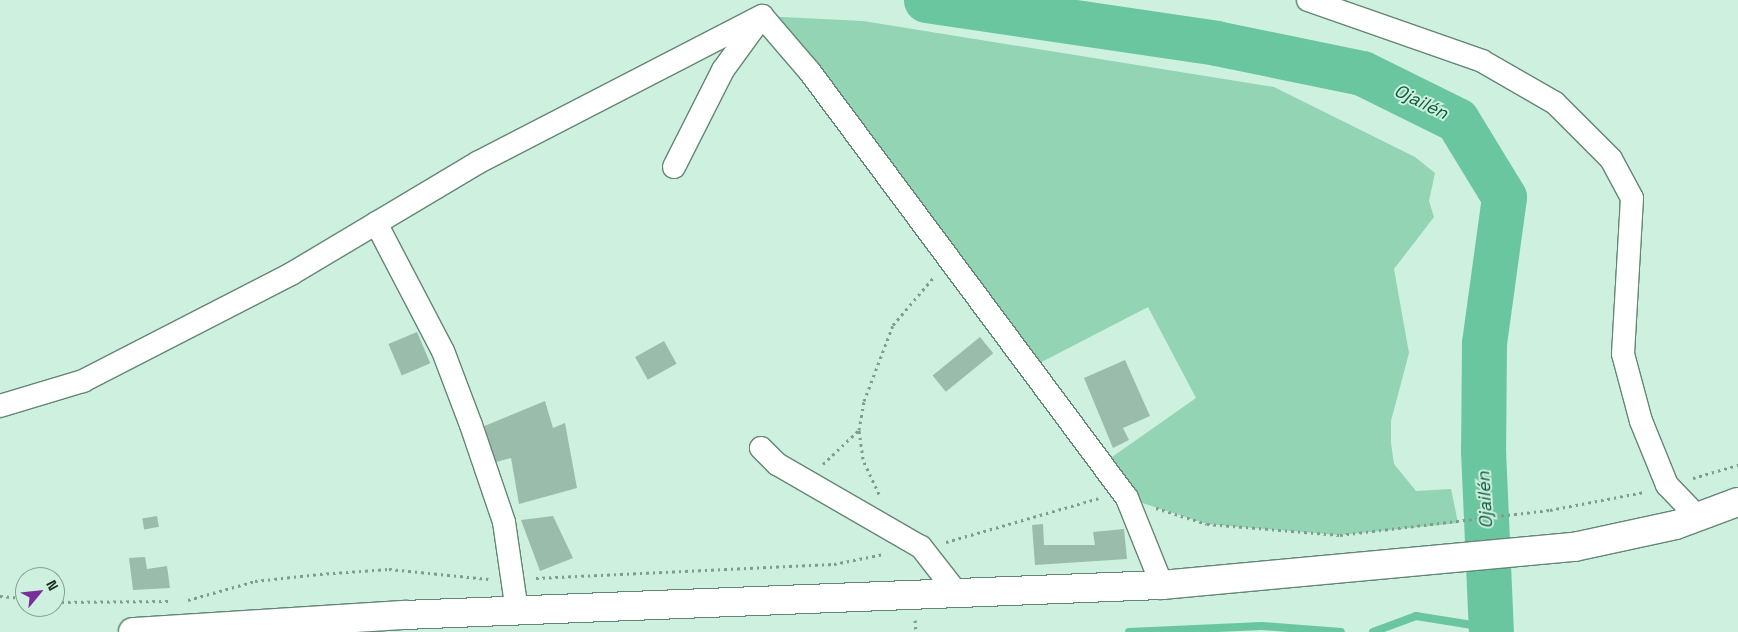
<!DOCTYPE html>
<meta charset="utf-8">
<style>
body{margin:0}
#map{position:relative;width:1738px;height:632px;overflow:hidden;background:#cdf1de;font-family:"Space Grotesk",sans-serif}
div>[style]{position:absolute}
.green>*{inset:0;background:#93d4b5}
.stream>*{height:8px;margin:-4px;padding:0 4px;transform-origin:4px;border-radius:4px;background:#6ac69e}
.river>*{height:45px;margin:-22.5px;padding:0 22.5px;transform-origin:22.5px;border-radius:22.5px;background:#6ac69e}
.building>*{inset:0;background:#9abcab;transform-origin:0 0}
.path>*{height:3px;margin-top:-1.5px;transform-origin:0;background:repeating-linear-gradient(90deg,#819b8d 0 2.5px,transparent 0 6.5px)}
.roads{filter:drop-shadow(1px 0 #648675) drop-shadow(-1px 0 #648675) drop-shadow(0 1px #648675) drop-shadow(0 -1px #648675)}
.street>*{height:22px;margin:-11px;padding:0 11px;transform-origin:11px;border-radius:11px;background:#fff}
.secondary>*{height:28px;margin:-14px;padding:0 14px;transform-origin:14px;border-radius:14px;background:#fff}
span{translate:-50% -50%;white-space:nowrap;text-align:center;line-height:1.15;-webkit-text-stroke:4px #cdf1de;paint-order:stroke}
.water-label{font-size:18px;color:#0d573d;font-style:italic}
.north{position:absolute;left:15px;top:567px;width:50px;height:50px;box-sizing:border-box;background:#cdf1de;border:1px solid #87a294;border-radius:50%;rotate:62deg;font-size:14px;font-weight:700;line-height:20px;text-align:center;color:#1d2b24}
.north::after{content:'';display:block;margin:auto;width:18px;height:22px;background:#7b2c9d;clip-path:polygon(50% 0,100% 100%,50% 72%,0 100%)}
</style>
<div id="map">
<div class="green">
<i style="clip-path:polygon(762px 16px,863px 21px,1274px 87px,1415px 157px,1435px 173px,1429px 201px,1434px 217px,1394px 269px,1409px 353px,1391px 421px,1391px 443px,1394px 464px,1416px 491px,1451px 489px,1458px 523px,1340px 535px,1207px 524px,1127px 498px,1102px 464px,1196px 398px,1148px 307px,1032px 367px)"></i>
</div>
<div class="stream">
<i style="left:1129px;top:632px;width:133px;rotate:-2.6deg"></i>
<i style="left:1262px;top:626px;width:79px;rotate:4.3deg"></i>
<i style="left:1373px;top:632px;width:46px;rotate:-20.4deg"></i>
<i style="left:1416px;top:616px;width:76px;rotate:9.1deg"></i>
</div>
<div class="river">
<i style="left:926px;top:0;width:293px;rotate:8.4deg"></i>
<i style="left:1216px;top:43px;width:149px;rotate:11.6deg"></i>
<i style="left:1362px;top:73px;width:106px;rotate:26.3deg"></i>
<i style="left:1457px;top:120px;width:90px;rotate:58.6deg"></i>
<i style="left:1504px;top:197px;width:147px;rotate:97.8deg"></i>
<i style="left:1484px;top:343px;width:107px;rotate:90.5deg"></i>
<i style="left:1483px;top:450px;width:182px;rotate:87.5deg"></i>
</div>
<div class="building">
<i style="left:417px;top:332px;width:34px;height:31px;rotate:67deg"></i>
<i style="left:980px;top:337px;width:21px;height:61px;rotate:51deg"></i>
<i style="left:664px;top:341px;width:26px;height:33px;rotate:61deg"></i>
<i style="clip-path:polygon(1125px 360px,1150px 416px,1123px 428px,1129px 440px,1113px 448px,1084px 378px)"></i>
<i style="clip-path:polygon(545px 401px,553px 428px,565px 423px,577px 488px,519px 504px,511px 458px,496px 462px,482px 427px)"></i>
<i style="left:157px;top:516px;width:11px;height:15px;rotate:80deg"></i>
<i style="clip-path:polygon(553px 516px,573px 558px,540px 571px,521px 520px)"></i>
<i style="clip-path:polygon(1043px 524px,1044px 545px,1095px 545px,1093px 532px,1124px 529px,1127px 559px,1035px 565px,1032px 525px)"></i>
<i style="clip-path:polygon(145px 557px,147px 569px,167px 566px,170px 588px,133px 590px,129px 558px)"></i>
</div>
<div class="path">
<i style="left:823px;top:464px;width:50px;rotate:-43.4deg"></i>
<i style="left:1693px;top:478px;width:47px;rotate:-16.1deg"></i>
<i style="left:879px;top:494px;width:38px;rotate:-115deg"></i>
<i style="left:863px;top:459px;width:29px;rotate:-98deg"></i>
<i style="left:859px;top:430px;width:29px;rotate:-80deg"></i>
<i style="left:864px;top:401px;width:81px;rotate:-69.1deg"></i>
<i style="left:893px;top:325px;width:62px;rotate:-49.6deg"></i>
<i style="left:1156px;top:508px;width:53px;rotate:17.4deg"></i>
<i style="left:1207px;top:524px;width:133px;rotate:4.7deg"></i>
<i style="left:1340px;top:535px;width:211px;rotate:-6.8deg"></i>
<i style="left:1550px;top:510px;width:96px;rotate:-10.8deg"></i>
<i style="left:946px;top:542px;width:159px;rotate:-16deg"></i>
<i style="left:536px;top:578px;width:298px;rotate:-2.7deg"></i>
<i style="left:834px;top:564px;width:51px;rotate:-11.3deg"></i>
<i style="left:0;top:596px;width:25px;rotate:5deg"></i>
<i style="left:188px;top:600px;width:70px;rotate:-15.8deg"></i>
<i style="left:255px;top:581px;width:65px;rotate:-6.1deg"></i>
<i style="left:320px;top:574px;width:69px;rotate:-4.1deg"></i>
<i style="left:389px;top:569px;width:100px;rotate:5.8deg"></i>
<i style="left:55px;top:602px;width:116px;rotate:-0.5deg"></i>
<i style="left:915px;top:620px;width:12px;rotate:85deg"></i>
</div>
<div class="roads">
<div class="street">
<i style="left:1308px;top:0;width:184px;rotate:19.3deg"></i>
<i style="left:1482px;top:61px;width:84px;rotate:29.9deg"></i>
<i style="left:1555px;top:103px;width:79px;rotate:45deg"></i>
<i style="left:1611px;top:159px;width:44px;rotate:61.7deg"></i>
<i style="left:1632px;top:198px;width:156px;rotate:93.3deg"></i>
<i style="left:1623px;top:354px;width:69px;rotate:75deg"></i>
<i style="left:1641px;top:421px;width:69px;rotate:67.9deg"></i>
<i style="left:1667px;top:485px;width:45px;rotate:45.9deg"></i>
<i style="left:674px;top:167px;width:109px;rotate:-63.2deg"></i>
<i style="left:723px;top:70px;width:63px;rotate:-54deg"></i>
<i style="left:376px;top:223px;width:144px;rotate:62.4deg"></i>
<i style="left:443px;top:351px;width:79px;rotate:69.3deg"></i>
<i style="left:471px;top:425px;width:102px;rotate:71.2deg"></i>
<i style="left:504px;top:522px;width:90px;rotate:81.7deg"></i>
<i style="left:0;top:406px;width:87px;rotate:-16.8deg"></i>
<i style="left:83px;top:381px;width:234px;rotate:-27.2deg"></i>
<i style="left:291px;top:274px;width:217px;rotate:-30.8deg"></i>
<i style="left:477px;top:163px;width:321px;rotate:-27.3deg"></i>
<i style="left:762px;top:16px;width:74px;rotate:49.4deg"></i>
<i style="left:810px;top:72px;width:531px;rotate:53.35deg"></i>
<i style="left:1127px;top:498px;width:94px;rotate:68.1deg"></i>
<i style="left:761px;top:448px;width:23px;rotate:45deg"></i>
<i style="left:777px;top:464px;width:166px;rotate:30deg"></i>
<i style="left:921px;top:547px;width:58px;rotate:52deg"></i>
</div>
<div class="secondary">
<i style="left:133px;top:632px;width:272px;rotate:-3.6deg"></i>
<i style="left:404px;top:615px;width:759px;rotate:-2.27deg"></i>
<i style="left:1162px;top:585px;width:414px;rotate:-5.3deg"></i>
<i style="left:1574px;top:547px;width:104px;rotate:-12.2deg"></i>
<i style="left:1676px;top:525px;width:66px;rotate:-20.4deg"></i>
</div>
</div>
<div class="water-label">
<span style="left:1421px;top:102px;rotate:26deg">Ojailén</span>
<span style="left:1485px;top:500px;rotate:-93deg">Ojailén</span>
</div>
<div class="north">N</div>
</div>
